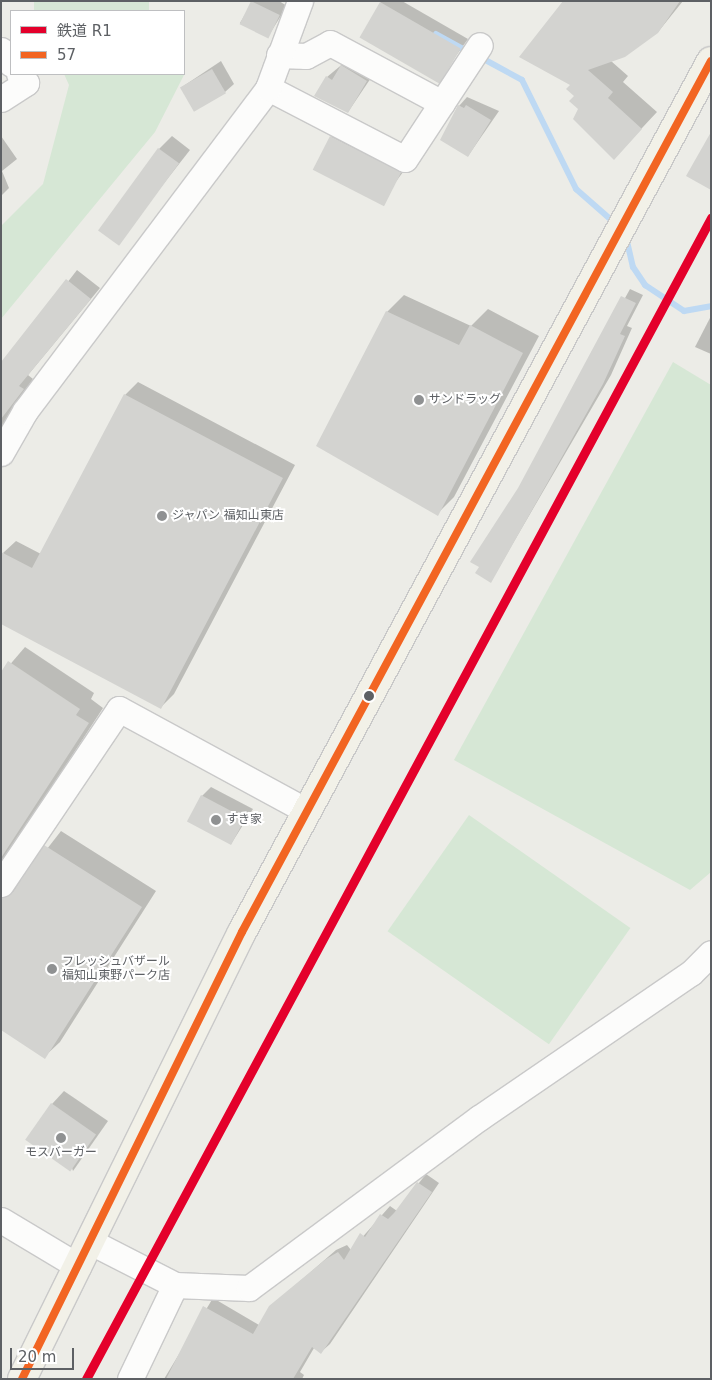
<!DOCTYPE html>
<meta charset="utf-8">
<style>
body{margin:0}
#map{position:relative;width:712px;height:1380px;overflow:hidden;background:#ecece7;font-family:"DejaVu Sans","Noto Sans JP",sans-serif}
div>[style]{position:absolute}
.green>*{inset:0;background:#d6e7d5;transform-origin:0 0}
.shadow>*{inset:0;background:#0003}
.stream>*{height:6px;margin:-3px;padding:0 3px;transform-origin:3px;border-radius:3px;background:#bed9f3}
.building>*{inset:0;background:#d3d3d0;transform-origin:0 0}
.roads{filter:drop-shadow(1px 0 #c9c9c9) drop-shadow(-1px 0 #c9c9c9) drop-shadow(0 1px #c9c9c9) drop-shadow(0 -1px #c9c9c9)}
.street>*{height:25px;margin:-12.5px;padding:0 12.5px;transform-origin:12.5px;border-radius:12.5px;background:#fcfcfb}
.primary>*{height:28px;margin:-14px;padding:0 14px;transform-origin:14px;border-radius:14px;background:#f2f1e8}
.bus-1>*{height:8px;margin:-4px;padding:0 4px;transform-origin:4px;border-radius:4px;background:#f26522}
.rail-1>*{height:9px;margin:-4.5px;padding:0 4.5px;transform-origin:4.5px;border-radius:4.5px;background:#e4002b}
.dots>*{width:14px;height:14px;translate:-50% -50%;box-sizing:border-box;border:2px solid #fff;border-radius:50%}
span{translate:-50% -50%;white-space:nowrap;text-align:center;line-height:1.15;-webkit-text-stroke:4px #fff;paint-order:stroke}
.poi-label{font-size:12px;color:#5d6064}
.left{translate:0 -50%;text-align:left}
.frame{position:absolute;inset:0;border:2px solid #5d6064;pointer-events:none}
.legend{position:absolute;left:10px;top:10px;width:175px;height:65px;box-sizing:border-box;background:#fff;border:1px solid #bebfc1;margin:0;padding:6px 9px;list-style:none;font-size:15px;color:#5d6064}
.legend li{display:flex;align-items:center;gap:10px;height:25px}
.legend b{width:25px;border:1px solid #bebfc1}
.scale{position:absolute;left:10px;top:1348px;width:64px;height:22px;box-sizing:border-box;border:2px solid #5d6064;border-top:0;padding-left:6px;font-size:15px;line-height:18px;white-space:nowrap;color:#5d6064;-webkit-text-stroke:4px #fff;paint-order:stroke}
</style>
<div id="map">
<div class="green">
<i style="left:34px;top:1px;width:115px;height:11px"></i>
<i style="clip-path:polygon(64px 74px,184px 75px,155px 132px,1px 319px,1px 226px,43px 184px,69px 85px)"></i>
<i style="clip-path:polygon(673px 362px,711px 385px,711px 872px,690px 890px,454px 760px)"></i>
<i style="left:469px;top:815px;width:197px;height:142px;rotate:35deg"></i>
</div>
<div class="shadow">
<i style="clip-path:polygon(253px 1px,279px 1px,287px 6px,269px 35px,240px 23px)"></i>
<i style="clip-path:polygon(402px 1px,468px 39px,437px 82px,380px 2px)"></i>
<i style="clip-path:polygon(564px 1px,683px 1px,658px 32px,611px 61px,628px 76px,623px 82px,657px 112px,614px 158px,579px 109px,572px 84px)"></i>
<i style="clip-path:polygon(351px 57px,375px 72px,348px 112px,327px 77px)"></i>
<i style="clip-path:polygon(221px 61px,234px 84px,225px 92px,182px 87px)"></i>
<i style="clip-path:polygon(467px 97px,499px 111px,468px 156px,459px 106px)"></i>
<i style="clip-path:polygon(340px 129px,409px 164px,380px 203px,331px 137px)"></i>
<i style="clip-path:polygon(1px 136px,17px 159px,2px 171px,9px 188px,1px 196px)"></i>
<i style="clip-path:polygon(172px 136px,190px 150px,117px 243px,159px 149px)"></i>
<i style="clip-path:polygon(77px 270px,100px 288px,28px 375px,33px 379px,1px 430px,1px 368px)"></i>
<i style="clip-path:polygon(630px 289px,643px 295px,627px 326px,632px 328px,611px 375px,491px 581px,520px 489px)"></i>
<i style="clip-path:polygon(404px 295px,471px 326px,488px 309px,539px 336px,454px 497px,437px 514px,387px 312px)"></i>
<i style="clip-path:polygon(711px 316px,711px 354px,695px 347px)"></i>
<i style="clip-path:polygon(138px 382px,295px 465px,174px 694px,161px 707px,3px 553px,16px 541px,41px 554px,125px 395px)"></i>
<i style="clip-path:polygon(25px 647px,94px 693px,91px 699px,103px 708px,4px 860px,8px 881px,22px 881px,61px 831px,156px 891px,60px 1042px,44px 1057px,1px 1029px,1px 675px)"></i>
<i style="clip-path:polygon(211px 787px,253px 809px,231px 844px,202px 796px)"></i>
<i style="clip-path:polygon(64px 1091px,108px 1121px,73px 1171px,52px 1104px)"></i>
<i style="clip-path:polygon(426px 1174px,439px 1183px,330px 1344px,321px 1352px,314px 1348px,300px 1372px,304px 1375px,302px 1379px,164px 1379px,213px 1298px,259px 1325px,275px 1303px,336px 1250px,347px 1245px,351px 1250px,390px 1206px,397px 1211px)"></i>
</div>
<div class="stream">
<i style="left:436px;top:34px;width:38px;rotate:29deg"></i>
<i style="left:478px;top:56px;width:50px;rotate:28.6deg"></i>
<i style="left:522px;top:80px;width:122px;rotate:63.6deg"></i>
<i style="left:576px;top:189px;width:53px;rotate:41.2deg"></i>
<i style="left:626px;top:237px;width:31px;rotate:77deg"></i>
<i style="left:633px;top:267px;width:22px;rotate:56deg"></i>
<i style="left:645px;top:285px;width:47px;rotate:33.7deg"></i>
<i style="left:684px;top:311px;width:27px;rotate:-10deg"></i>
</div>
<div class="building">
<i style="left:251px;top:1px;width:32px;height:26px;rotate:26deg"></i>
<i style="clip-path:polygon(563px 1px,680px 1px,658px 33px,625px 57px,588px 70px,613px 92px,608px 98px,642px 129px,614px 160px,573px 119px,578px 109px,569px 101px,574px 96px,566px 89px,570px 85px,519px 57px)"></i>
<i style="left:380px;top:2px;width:93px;height:41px;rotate:30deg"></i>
<i style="clip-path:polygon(341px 65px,367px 81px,348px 113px,314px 96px,326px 76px,332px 80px)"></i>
<i style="left:212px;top:69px;width:28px;height:37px;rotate:60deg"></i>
<i style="clip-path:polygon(458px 105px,464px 108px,466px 105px,491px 120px,468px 157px,440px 140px)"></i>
<i style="clip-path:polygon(711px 132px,711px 190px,686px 176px)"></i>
<i style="left:330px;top:136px;width:80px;height:38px;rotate:27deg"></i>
<i style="left:158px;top:148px;width:26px;height:102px;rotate:36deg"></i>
<i style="clip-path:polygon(66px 279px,91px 299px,19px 386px,24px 389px,1px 419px,1px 362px)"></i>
<i style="clip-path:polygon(621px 296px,636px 303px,620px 334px,625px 336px,603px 384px,491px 583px,475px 573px,479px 567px,470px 562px,518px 488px)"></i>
<i style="clip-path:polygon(386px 311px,459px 345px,470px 325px,523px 353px,438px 516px,316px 446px)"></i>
<i style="clip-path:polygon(124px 394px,283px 478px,161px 709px,1px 624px,1px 552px,32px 568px)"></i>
<i style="clip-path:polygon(8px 661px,80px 709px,76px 715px,89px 723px,1px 858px,1px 672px)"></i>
<i style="left:201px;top:795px;width:50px;height:30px;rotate:28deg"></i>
<i style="clip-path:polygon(44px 845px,142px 907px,45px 1059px,1px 1030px,1px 898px,13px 892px)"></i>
<i style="left:51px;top:1103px;width:55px;height:45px;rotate:35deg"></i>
<i style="clip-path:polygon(417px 1182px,432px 1192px,321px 1354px,312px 1347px,293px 1379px,166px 1379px,203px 1306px,253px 1334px,269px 1306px,326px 1259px,338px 1252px,344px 1260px,360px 1233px,365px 1237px,380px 1214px,388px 1219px,394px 1213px)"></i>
</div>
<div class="roads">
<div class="street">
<i style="left:1px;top:50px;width:17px;rotate:54deg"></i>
<i style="left:279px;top:55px;width:27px;rotate:2deg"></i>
<i style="left:306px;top:56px;width:27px;rotate:-28deg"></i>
<i style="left:330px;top:43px;width:127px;rotate:28.2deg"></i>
<i style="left:268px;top:88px;width:154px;rotate:27.4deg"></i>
<i style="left:405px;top:159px;width:136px;rotate:-56.7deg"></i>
<i style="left:1px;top:99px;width:30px;rotate:-33deg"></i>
<i style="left:26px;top:83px;width:11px;rotate:-128deg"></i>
<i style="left:1px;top:453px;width:48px;rotate:-60.3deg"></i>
<i style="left:25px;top:411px;width:404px;rotate:-53deg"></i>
<i style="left:268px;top:88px;width:93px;rotate:-69.8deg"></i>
<i style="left:1px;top:884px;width:211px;rotate:-56deg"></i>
<i style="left:119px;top:709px;width:214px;rotate:28.5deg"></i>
<i style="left:1px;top:1220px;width:90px;rotate:30.9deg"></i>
<i style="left:89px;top:1241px;width:97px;rotate:27.1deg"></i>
<i style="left:175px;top:1285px;width:74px;rotate:2.3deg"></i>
<i style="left:249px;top:1288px;width:286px;rotate:-36.5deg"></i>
<i style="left:479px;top:1118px;width:257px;rotate:-34.4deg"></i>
<i style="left:691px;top:973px;width:28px;rotate:-45deg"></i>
<i style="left:130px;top:1379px;width:104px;rotate:-64.4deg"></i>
</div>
<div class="primary">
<i style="left:22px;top:1379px;width:498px;rotate:-63.8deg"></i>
<i style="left:242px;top:932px;width:989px;rotate:-61.7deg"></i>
</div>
</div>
<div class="bus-1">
<i style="left:22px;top:1379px;width:498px;rotate:-63.8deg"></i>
<i style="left:242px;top:932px;width:989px;rotate:-61.7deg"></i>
</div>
<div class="rail-1">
<i style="left:86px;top:1379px;width:1319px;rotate:-61.71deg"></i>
</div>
<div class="dots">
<i style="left:419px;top:400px;background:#8f9192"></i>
<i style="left:162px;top:516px;background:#8f9192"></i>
<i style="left:369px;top:696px;background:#5d6064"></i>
<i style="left:216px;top:820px;background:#8f9192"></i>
<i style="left:52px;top:969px;background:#8f9192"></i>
<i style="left:61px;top:1138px;background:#8f9192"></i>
</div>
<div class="poi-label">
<span class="left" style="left:429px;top:400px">サンドラッグ</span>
<span class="left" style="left:172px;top:516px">ジャパン 福知山東店</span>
<span class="left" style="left:226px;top:820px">すき家</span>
<span class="left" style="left:62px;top:969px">フレッシュバザール<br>福知山東野パーク店</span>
<span style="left:61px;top:1153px">モスバーガー</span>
</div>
<div class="frame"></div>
<ul class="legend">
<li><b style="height:6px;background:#e4002b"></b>鉄道 R1</li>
<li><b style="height:6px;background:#f26522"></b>57</li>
</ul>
<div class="scale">20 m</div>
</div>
